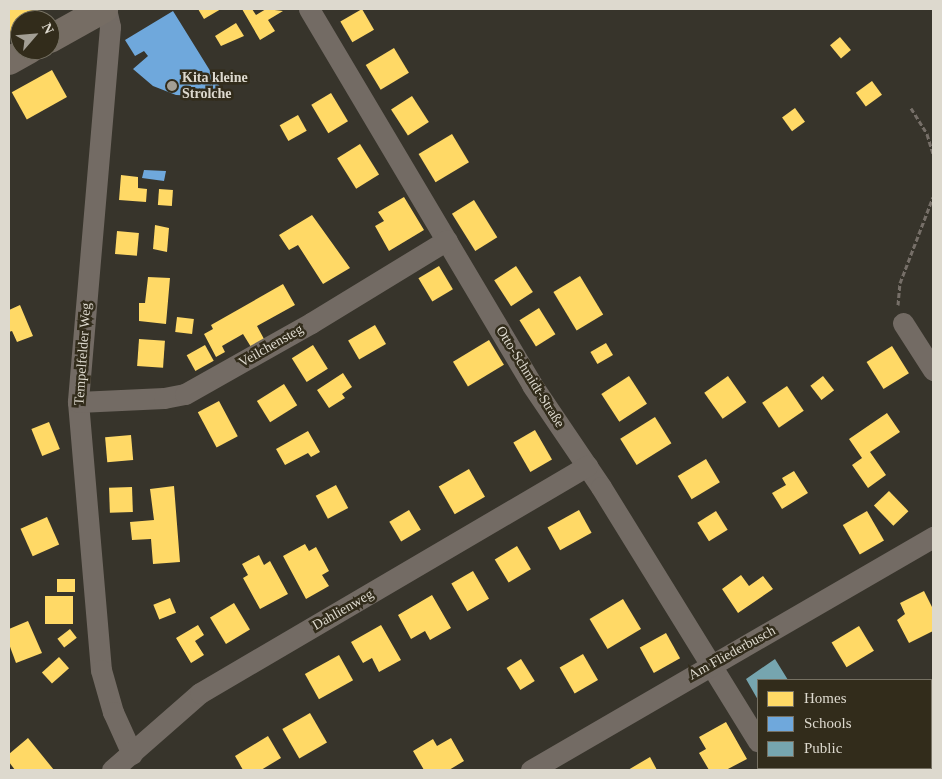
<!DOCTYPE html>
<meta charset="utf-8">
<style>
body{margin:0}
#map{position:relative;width:942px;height:779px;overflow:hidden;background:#37342b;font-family:Georgia,serif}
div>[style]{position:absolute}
.homes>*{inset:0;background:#ffd966;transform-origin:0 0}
.schools>*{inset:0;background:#6fa8dc}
.public>*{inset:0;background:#76a5af}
.path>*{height:3px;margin-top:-1.5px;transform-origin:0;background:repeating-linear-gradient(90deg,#766f68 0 5px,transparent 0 7.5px)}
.street>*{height:21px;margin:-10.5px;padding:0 10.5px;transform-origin:10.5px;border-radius:10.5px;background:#736b64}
.secondary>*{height:28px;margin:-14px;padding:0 14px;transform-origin:14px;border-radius:14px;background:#766d64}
.dots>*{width:14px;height:14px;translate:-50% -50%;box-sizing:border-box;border:2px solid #322c1b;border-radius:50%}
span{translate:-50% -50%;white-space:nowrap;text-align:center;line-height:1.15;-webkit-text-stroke:5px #322c1b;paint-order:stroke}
.poi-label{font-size:14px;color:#ddd9ce;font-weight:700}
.left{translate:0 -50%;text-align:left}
.street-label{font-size:14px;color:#ddd9ce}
.frame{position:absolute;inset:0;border:10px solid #ddd9ce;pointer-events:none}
.legend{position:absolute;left:757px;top:679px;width:175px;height:90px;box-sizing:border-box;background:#322c1b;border:1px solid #767163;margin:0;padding:6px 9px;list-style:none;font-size:15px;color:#ddd9ce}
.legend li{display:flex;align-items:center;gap:10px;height:25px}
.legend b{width:25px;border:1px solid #767163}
.north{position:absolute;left:10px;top:10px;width:50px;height:50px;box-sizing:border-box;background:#322c1b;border:1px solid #767163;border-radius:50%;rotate:63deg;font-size:14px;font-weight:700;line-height:20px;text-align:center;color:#ddd9ce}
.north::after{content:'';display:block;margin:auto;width:18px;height:22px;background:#a39f95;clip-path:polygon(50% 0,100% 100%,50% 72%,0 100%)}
</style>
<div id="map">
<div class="homes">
<i style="clip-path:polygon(9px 9px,37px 9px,42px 19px,20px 20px,20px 31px,9px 37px)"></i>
<i style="clip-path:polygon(198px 9px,221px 9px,204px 19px)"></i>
<i style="clip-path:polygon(242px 9px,252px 9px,256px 15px,266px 9px,283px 11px,268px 20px,275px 31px,260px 40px)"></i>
<i style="left:362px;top:9px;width:24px;height:25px;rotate:60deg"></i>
<i style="clip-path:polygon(236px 23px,244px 36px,221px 46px,215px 36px)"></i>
<i style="left:840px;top:37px;width:17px;height:13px;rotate:50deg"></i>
<i style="left:394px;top:48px;width:29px;height:33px;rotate:59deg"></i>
<i style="left:52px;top:70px;width:31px;height:46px;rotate:61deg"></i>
<i style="left:872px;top:81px;width:17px;height:20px;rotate:54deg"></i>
<i style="left:331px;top:93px;width:33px;height:23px;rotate:59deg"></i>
<i style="left:412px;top:96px;width:31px;height:25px;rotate:57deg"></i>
<i style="left:795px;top:108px;width:17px;height:16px;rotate:54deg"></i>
<i style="left:298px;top:115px;width:18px;height:21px;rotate:61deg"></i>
<i style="left:452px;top:134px;width:33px;height:39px;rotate:59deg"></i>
<i style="left:360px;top:144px;width:36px;height:27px;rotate:58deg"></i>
<i style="clip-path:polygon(121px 175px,138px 177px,138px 188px,147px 189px,146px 202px,119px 200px)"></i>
<i style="left:159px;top:189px;width:14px;height:16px;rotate:4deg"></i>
<i style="clip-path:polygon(404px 197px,424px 230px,389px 251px,375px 226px,384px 221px,378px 212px)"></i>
<i style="left:474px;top:200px;width:44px;height:26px;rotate:58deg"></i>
<i style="clip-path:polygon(312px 215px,350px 268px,323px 284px,298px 245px,289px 250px,279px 235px)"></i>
<i style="clip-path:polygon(155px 225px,169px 228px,167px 252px,153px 249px)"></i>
<i style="left:117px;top:231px;width:22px;height:23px;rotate:5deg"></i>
<i style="left:439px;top:266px;width:27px;height:24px;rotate:59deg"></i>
<i style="left:516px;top:266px;width:31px;height:26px;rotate:57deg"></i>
<i style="left:580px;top:276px;width:45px;height:31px;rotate:59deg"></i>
<i style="clip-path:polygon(148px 277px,170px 278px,166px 324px,139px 321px,139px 303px,145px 303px)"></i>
<i style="clip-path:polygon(283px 284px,295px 305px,257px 326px,264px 339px,251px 347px,243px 334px,222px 346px,225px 352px,216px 357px,204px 334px,213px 329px,211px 325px)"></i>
<i style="clip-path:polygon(20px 305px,33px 336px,17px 342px,12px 331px,9px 332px,9px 310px)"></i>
<i style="left:539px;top:308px;width:31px;height:23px;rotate:58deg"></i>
<i style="left:177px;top:317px;width:17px;height:15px;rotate:7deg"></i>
<i style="left:375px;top:325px;width:22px;height:31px;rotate:60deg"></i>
<i style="left:139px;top:339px;width:26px;height:27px;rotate:4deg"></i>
<i style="left:489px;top:340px;width:29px;height:42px;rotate:59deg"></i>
<i style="left:606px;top:343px;width:14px;height:18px;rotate:60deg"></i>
<i style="left:205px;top:345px;width:18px;height:21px;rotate:61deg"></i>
<i style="left:313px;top:345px;width:28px;height:25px;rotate:58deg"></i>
<i style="left:892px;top:346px;width:32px;height:30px;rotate:58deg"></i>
<i style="clip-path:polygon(343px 373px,352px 387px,342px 394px,345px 398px,329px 408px,317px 390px)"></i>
<i style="left:629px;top:376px;width:33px;height:33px;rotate:57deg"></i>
<i style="left:728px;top:376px;width:32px;height:29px;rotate:55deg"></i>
<i style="left:823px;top:376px;width:18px;height:16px;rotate:52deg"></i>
<i style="left:284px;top:384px;width:25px;height:32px;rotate:58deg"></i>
<i style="left:787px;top:386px;width:30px;height:30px;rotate:56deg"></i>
<i style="left:219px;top:401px;width:40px;height:24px;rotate:62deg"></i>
<i style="clip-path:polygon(887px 413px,900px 432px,870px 452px,886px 475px,868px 488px,852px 465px,862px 458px,849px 439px)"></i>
<i style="left:655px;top:417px;width:31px;height:41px;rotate:58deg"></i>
<i style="left:49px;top:422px;width:29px;height:19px;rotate:68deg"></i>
<i style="left:535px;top:430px;width:34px;height:25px;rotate:60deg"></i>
<i style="clip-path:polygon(308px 431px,320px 452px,311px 457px,308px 453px,285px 465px,276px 449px)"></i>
<i style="left:131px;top:435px;width:25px;height:26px;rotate:85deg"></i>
<i style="left:706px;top:459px;width:27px;height:33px;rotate:59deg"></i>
<i style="left:469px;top:469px;width:32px;height:35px;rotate:60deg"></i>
<i style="clip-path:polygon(794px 471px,808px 493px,782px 509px,772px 493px,786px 485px,782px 478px)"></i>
<i style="left:336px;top:485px;width:26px;height:23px;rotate:62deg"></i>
<i style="clip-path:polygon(174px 486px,180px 562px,153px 564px,151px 539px,132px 540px,130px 522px,154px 520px,150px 489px)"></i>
<i style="left:132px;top:487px;width:25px;height:23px;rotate:88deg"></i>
<i style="left:889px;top:491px;width:28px;height:21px;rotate:46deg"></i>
<i style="left:409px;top:510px;width:23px;height:23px;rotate:59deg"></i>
<i style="left:579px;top:510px;width:26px;height:36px;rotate:61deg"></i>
<i style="left:716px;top:511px;width:22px;height:22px;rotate:58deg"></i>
<i style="left:867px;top:511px;width:34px;height:28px;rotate:60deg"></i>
<i style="left:47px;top:517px;width:30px;height:29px;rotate:66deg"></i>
<i style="clip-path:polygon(305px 544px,309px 551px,316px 547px,329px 571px,322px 575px,329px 586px,306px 599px,283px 556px)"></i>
<i style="left:517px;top:546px;width:27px;height:26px;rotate:59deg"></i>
<i style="clip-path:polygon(259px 555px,264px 565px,270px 561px,288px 594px,260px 609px,243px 578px,248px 575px,242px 564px)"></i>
<i style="left:473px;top:571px;width:32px;height:25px;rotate:60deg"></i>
<i style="clip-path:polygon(741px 575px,749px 586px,763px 576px,773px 589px,738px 613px,722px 589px)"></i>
<i style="left:57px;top:579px;width:18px;height:13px"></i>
<i style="clip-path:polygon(924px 591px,933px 609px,933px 631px,909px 643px,897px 620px,905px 614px,900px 603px)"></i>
<i style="clip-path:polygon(432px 595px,451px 628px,430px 640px,425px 631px,411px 639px,398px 615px)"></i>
<i style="left:45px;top:596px;width:28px;height:28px"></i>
<i style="left:170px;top:598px;width:16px;height:18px;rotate:68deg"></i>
<i style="left:623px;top:599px;width:35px;height:39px;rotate:59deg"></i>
<i style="left:234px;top:603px;width:31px;height:28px;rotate:59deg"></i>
<i style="clip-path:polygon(28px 621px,42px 653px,16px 663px,9px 644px,9px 629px)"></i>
<i style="clip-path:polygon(198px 625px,204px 635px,195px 641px,204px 655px,191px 663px,176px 638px)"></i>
<i style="clip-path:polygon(381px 625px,401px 660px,379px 672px,372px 658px,363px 663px,351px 642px)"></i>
<i style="left:859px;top:626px;width:29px;height:32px;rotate:59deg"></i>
<i style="left:70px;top:629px;width:11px;height:16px;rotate:52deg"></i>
<i style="left:666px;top:633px;width:29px;height:30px;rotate:61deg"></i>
<i style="left:583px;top:654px;width:30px;height:27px;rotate:60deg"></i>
<i style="left:339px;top:655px;width:29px;height:39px;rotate:61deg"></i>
<i style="left:59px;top:657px;width:15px;height:23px;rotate:48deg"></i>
<i style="left:521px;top:659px;width:26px;height:17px;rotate:58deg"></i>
<i style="left:310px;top:713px;width:34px;height:32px;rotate:60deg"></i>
<i style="clip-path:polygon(726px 722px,747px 759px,726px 770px,709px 770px,699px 753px,706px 749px,699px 737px)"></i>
<i style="clip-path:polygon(268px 736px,281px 758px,261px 770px,243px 770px,235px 756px)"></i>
<i style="clip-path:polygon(28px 738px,54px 770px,15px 770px,9px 762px,9px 754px)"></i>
<i style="clip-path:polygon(451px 738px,464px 761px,449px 770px,424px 770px,413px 751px,433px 739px,437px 746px)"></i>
<i style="clip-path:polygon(650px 757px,657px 770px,628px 770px)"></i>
</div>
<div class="schools">
<i style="clip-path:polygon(173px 11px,222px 90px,199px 96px,176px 95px,153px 86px,133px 69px,148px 56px,144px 51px,135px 56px,125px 40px)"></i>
<i style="clip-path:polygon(144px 170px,166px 171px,164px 181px,142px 178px)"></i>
</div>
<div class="public">
<i style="clip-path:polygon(775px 659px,788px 680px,758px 680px,758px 700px,746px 679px)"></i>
</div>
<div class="path">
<i style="left:911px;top:108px;width:31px;rotate:58deg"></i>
<i style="left:927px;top:134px;width:21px;rotate:73deg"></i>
<i style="left:898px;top:305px;width:22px;rotate:-85deg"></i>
<i style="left:900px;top:283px;width:92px;rotate:-69deg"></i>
</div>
<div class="street">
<i style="left:106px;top:9px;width:18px;rotate:77deg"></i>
<i style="left:110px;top:27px;width:376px;rotate:94.9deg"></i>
<i style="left:78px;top:402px;width:269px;rotate:85.1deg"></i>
<i style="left:101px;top:670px;width:44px;rotate:74.1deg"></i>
<i style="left:113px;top:712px;width:46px;rotate:65.7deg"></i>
<i style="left:309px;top:9px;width:437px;rotate:59.3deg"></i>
<i style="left:532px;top:385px;width:123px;rotate:55.9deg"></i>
<i style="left:601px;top:487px;width:299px;rotate:58.3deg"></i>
<i style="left:903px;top:323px;width:56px;rotate:57.4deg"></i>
<i style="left:78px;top:402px;width:86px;rotate:-2.7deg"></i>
<i style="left:164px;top:398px;width:21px;rotate:-11deg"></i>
<i style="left:185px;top:394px;width:145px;rotate:-29.4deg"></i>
<i style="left:311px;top:323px;width:159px;rotate:-31.4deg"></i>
<i style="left:777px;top:768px;width:3px;rotate:45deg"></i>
<i style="left:112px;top:770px;width:117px;rotate:-41.2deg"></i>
<i style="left:200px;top:693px;width:449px;rotate:-30.4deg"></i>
<i style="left:531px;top:770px;width:465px;rotate:-30.1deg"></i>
</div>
<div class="secondary">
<i style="left:50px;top:39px;width:62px;rotate:-29.1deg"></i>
<i style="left:9px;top:61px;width:23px;rotate:-29deg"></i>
</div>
<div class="dots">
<i style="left:172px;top:86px;background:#a39f95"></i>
</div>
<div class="poi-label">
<span class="left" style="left:182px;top:86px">Kita kleine<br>Strolche</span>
</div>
<div class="street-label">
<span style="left:271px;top:346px;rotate:-30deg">Veilchensteg</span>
<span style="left:83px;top:354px;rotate:-86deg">Tempelfelder Weg</span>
<span style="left:530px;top:377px;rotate:58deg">Otto-Schmidt-Straße</span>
<span style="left:343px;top:610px;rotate:-30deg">Dahlienweg</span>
<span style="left:732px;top:653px;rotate:-29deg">Am Fliederbusch</span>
</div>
<div class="frame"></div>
<ul class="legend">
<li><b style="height:14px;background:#ffd966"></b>Homes</li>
<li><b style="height:14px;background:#6fa8dc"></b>Schools</li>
<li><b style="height:14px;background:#76a5af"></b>Public</li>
</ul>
<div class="north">N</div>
</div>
